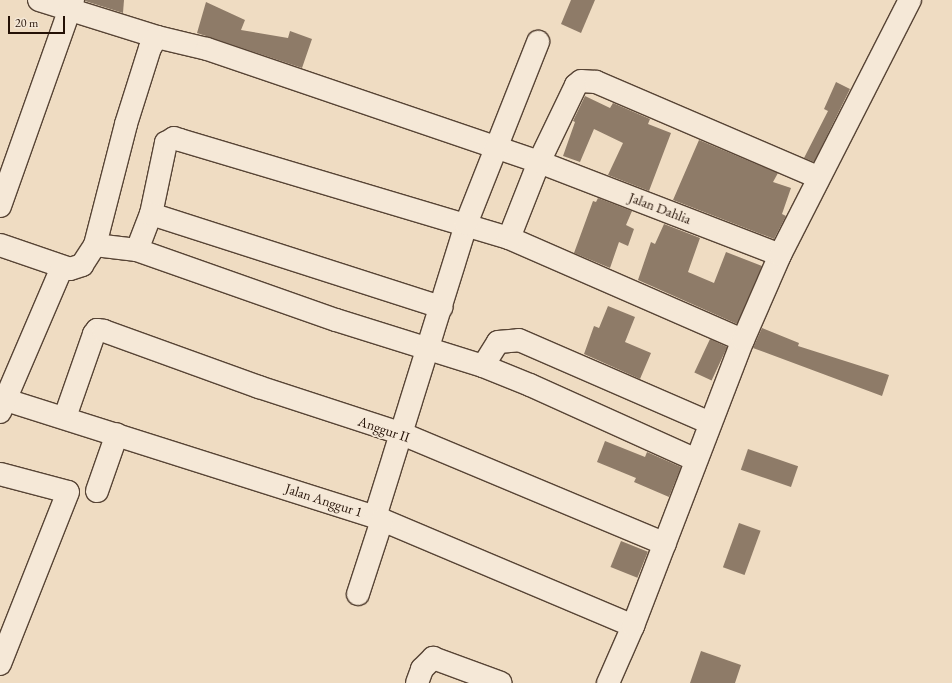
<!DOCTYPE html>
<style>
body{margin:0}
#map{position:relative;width:952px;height:683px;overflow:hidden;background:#efdcc2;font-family:"EB Garamond",serif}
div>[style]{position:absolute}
.building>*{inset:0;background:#8e7b68;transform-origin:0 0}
.roads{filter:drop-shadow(1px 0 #574435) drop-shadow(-1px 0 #574435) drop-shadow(0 1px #574435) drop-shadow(0 -1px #574435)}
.minor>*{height:22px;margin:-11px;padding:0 11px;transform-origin:11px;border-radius:11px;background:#f5e8d7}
span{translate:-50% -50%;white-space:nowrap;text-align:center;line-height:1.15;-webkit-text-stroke:3.5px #f5e8d7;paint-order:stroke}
.street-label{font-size:14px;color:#241106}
.scale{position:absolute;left:8px;top:16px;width:57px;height:18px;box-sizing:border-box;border:2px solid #241106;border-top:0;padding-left:5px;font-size:12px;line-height:14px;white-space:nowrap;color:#241106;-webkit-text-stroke:3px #f5e8d7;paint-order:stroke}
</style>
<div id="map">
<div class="building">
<i style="clip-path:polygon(85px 0,124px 0,123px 13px,85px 1px)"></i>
<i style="clip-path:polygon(571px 0,595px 0,581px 33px,561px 24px)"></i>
<i style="clip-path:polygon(206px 2px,245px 20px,241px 30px,288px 38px,290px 31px,312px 39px,302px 68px,197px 33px)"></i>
<i style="clip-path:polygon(836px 82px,850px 89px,814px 162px,804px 158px,828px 111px,824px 109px)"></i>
<i style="clip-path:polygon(585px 96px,610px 108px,613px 103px,650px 119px,648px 124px,671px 133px,649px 191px,608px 175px,623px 143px,594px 129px,580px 162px,563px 156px,575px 122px,573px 121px)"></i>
<i style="clip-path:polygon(699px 140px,778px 173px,773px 182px,791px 188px,782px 214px,786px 216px,774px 239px,673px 200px)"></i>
<i style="clip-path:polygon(598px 198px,632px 211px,626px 225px,634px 229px,628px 246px,619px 242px,610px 268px,574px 253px,593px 201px,596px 202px)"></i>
<i style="clip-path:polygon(664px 224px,700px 238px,688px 272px,714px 283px,726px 252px,762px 266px,737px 324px,638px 280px,651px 242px,655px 244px)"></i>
<i style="clip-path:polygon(608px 306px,635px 317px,625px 342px,651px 353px,640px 379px,584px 354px,594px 326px,599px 328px)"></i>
<i style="clip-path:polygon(762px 328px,799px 343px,798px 346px,889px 375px,882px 396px,753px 348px)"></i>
<i style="left:710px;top:339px;width:19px;height:37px;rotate:25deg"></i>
<i style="clip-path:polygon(605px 441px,645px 457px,647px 452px,681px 467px,669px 497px,634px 482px,636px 478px,597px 462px)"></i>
<i style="left:748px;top:449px;width:53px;height:22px;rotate:19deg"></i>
<i style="left:739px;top:523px;width:23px;height:47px;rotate:20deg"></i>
<i style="left:621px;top:541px;width:29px;height:28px;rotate:22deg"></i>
<i style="clip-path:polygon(701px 651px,741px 665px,735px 683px,690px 683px)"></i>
</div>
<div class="roads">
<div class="minor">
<i style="left:39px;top:0;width:124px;rotate:17.4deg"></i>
<i style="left:157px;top:37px;width:51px;rotate:13.5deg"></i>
<i style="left:207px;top:49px;width:351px;rotate:18.8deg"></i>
<i style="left:539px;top:162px;width:258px;rotate:21.1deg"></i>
<i style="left:0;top:206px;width:219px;rotate:-70.5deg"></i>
<i style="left:151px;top:214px;width:73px;rotate:-78.1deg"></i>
<i style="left:166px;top:143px;width:9px;rotate:-32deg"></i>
<i style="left:174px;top:138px;width:6px;rotate:18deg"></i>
<i style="left:180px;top:140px;width:343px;rotate:16.6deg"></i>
<i style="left:509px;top:238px;width:255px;rotate:23.6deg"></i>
<i style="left:509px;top:238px;width:82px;rotate:-68.5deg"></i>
<i style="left:539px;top:162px;width:85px;rotate:-64.3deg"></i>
<i style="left:576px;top:85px;width:6px;rotate:-39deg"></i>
<i style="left:581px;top:81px;width:15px;rotate:4deg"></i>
<i style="left:596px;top:82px;width:241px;rotate:23.2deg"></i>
<i style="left:0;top:245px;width:74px;rotate:18.9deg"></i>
<i style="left:70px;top:269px;width:13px;rotate:-18deg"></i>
<i style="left:82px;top:265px;width:24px;rotate:-57deg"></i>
<i style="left:95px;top:245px;width:42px;rotate:6.8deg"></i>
<i style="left:137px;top:250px;width:211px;rotate:19.4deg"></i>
<i style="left:336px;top:320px;width:154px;rotate:17.4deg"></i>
<i style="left:483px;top:366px;width:51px;rotate:22deg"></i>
<i style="left:530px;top:385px;width:182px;rotate:24.3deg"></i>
<i style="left:95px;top:245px;width:125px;rotate:-75.6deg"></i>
<i style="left:126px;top:124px;width:80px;rotate:-72.5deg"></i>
<i style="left:150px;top:48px;width:13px;rotate:-58deg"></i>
<i style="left:137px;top:250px;width:39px;rotate:-69deg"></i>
<i style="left:151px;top:214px;width:305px;rotate:17.8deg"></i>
<i style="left:483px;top:366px;width:28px;rotate:-58deg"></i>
<i style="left:498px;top:342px;width:21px;rotate:-5deg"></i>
<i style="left:519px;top:340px;width:208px;rotate:23.5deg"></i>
<i style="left:6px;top:400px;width:387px;rotate:17.6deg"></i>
<i style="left:375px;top:517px;width:280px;rotate:22.9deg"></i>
<i style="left:0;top:412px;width:158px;rotate:-66.8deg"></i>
<i style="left:65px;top:417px;width:88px;rotate:-70.7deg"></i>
<i style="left:94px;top:334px;width:5px;rotate:-53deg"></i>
<i style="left:97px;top:330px;width:7px;rotate:8deg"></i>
<i style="left:104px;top:331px;width:165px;rotate:19.9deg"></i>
<i style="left:259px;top:387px;width:148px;rotate:18.1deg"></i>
<i style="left:400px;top:433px;width:287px;rotate:22.7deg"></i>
<i style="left:0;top:474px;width:70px;rotate:14.8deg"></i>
<i style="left:68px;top:492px;width:185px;rotate:111.6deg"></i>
<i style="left:97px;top:491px;width:60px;rotate:-70.7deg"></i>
<i style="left:375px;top:517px;width:307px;rotate:-72.7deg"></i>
<i style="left:466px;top:224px;width:196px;rotate:-68.4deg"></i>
<i style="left:358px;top:594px;width:78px;rotate:-72deg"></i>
<i style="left:417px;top:683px;width:15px;rotate:-70deg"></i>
<i style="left:422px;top:669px;width:16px;rotate:-45deg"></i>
<i style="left:433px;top:658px;width:72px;rotate:20.2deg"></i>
<i style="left:608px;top:683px;width:62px;rotate:-66.3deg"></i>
<i style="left:633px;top:626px;width:306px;rotate:-69deg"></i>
<i style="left:743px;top:340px;width:93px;rotate:-66.5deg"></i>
<i style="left:780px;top:255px;width:286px;rotate:-63deg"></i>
</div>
</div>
<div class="street-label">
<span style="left:660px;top:208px;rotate:21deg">Jalan Dahlia</span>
<span style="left:384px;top:429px;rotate:19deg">Anggur II</span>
<span style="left:324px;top:500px;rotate:18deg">Jalan Anggur 1</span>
</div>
<div class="scale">20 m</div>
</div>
